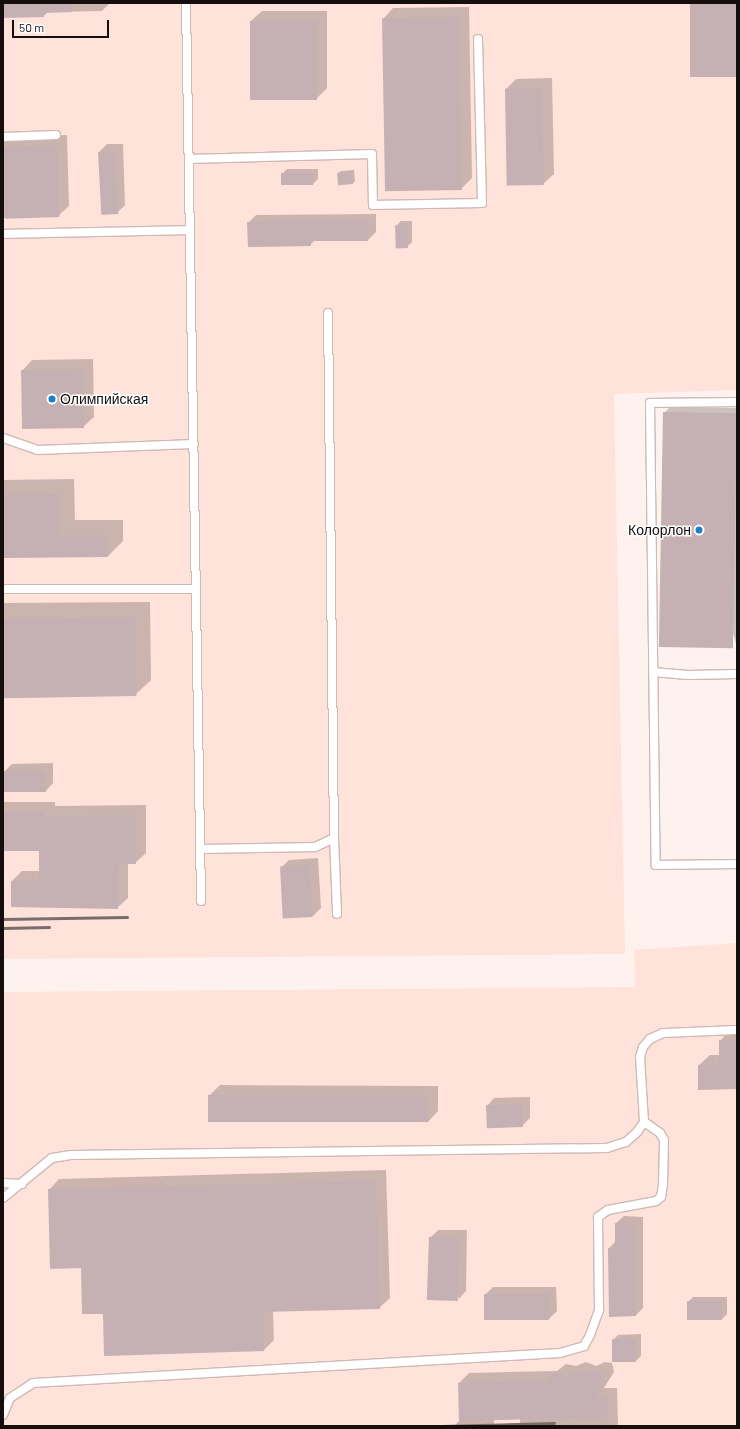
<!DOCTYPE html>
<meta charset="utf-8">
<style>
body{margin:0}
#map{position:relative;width:740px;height:1429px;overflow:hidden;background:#fef2ef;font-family:Barlow,sans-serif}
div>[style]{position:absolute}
.built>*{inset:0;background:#ffe2da}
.shadow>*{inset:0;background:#0003}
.building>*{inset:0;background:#c5b0b4;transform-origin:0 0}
.roads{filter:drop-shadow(1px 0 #cebab5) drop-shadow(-1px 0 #cebab5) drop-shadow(0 1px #cebab5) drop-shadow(0 -1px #cebab5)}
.service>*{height:8px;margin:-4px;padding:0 4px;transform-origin:4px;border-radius:4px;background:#fff}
.rail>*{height:3px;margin:-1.5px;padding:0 1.5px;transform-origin:1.5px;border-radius:1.5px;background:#786f6d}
.dots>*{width:11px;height:11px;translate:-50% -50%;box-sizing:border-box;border:2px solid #fff;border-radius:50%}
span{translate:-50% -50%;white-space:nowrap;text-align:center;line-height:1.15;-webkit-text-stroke:3px #fff;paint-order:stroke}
.poi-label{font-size:14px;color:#150e0d}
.left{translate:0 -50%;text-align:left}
.right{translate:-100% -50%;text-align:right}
.frame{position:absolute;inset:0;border:4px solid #150e0d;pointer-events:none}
.scale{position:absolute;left:12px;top:20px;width:97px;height:18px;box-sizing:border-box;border:2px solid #150e0d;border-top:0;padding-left:5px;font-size:12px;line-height:14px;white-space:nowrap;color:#150e0d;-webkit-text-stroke:3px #fff;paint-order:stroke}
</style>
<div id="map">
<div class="built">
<i style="clip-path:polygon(3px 3px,737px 3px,737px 390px,614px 394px,625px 954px,3px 959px)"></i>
<i style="clip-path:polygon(737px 943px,737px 1426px,3px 1426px,3px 992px,635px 987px,634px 950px)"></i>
</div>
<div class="shadow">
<i style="clip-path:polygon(3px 3px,110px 3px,102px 11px,48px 12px,44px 16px,3px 17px)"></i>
<i style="clip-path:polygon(469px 7px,472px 178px,461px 189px,383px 19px,393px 8px)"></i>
<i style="clip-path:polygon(262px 11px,327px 11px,327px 88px,316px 99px,251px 21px)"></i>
<i style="clip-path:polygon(552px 78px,554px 174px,543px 184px,506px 89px,516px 79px)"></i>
<i style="clip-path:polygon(67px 135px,69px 206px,58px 216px,3px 218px,3px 137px)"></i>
<i style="clip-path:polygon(107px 144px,123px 144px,125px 205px,117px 213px,99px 152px)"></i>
<i style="clip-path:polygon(287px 169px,318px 169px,318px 179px,313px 184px,282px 174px)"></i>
<i style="clip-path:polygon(354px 170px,355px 181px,353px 183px,338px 173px,341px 171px)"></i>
<i style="clip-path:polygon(376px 214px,376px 232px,368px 240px,315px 240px,310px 245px,248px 223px,256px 215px)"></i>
<i style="clip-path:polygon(401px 221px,412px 221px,412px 242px,407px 247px,396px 226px)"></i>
<i style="clip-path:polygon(93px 359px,94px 417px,83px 427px,22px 371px,32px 360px)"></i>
<i style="clip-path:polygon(669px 408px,737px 408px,737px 646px,664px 413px)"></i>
<i style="clip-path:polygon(74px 479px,75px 520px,123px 520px,123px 541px,108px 556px,3px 557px,3px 480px)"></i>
<i style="clip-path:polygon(150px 602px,151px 680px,135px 695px,3px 697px,3px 603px)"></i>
<i style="clip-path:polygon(53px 763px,53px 783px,46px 791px,4px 772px,12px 764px)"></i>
<i style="clip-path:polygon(3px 802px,55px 802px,55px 806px,146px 805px,146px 853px,135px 863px,128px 863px,128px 898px,117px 908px,12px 881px,22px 871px,40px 871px,40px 850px,3px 850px)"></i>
<i style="clip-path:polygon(318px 858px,321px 908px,313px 916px,281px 868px,289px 860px)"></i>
<i style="clip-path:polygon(730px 1030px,737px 1030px,737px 1088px,699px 1065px,710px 1055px,720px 1055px,720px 1041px)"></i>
<i style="clip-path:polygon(220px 1085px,438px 1086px,438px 1111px,428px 1122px,209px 1096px)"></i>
<i style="clip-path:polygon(530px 1097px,530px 1118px,522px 1126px,487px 1106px,494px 1098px)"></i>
<i style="clip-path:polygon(386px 1170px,390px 1298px,379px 1308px,273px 1311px,274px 1340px,264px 1350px,82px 1267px,49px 1190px,59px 1179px)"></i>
<i style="clip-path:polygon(624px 1216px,643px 1217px,643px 1308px,636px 1315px,609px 1248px,616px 1241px,616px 1223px)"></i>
<i style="clip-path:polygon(438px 1230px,467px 1230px,466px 1291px,459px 1299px,430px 1238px)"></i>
<i style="clip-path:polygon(493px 1287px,556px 1287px,557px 1311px,549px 1319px,485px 1295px)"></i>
<i style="clip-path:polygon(693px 1297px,727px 1297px,727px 1314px,722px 1319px,688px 1319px,688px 1302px)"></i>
<i style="clip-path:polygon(641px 1334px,641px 1356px,636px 1361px,613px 1340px,618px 1335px)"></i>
<i style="clip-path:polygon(586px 1362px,596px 1366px,605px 1362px,612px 1363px,614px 1372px,604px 1388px,617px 1388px,618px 1426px,520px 1426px,520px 1418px,494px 1419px,494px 1426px,454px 1426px,460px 1420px,459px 1383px,469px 1373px,557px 1371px,566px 1364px,576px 1366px)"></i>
</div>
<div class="building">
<i style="clip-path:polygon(3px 3px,72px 3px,72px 12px,44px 13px,44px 17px,3px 18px)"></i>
<i style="left:690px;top:3px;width:47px;height:74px"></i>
<i style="left:459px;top:17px;width:173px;height:77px;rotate:89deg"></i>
<i style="left:250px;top:21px;width:67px;height:79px"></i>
<i style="left:542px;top:88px;width:97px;height:37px;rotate:89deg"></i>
<i style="left:57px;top:145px;width:72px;height:54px;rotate:88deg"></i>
<i style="left:115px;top:151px;width:63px;height:17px;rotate:87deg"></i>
<i style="left:352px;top:172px;width:12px;height:15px;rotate:85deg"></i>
<i style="left:281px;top:173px;width:32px;height:12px"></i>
<i style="clip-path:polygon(320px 221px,369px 221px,368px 241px,311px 241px,311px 246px,248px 247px,247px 222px)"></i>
<i style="left:407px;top:225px;width:23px;height:12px;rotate:88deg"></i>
<i style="left:83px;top:369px;width:59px;height:62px;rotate:89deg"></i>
<i style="left:663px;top:412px;width:74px;height:235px;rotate:1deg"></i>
<i style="clip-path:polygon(59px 494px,60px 535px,108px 535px,108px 557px,3px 558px,3px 495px)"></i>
<i style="left:135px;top:617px;width:79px;height:132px;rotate:89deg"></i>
<i style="left:3px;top:771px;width:43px;height:21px"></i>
<i style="clip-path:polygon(3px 812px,45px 812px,45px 816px,135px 815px,136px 864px,119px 864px,118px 909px,11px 907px,11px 881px,39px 881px,39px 851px,3px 851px)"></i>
<i style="left:310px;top:865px;width:52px;height:30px;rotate:87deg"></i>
<i style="clip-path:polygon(719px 1040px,737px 1040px,737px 1089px,698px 1090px,698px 1065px,719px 1065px)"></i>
<i style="left:208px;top:1095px;width:220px;height:27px"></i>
<i style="left:522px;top:1104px;width:23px;height:36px;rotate:88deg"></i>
<i style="clip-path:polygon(376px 1181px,380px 1309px,263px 1312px,264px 1351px,104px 1356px,103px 1314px,82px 1314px,81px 1268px,50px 1269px,48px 1189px)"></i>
<i style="clip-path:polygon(615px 1223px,636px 1224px,636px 1316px,609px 1317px,608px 1248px,615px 1248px)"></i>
<i style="left:429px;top:1237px;width:31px;height:63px;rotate:2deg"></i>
<i style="left:549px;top:1294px;width:26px;height:65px;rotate:90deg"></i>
<i style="left:722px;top:1301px;width:19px;height:35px;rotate:90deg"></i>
<i style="left:612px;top:1339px;width:24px;height:23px"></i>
<i style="clip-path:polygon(575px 1371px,586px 1375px,594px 1371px,603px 1373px,604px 1383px,595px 1398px,607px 1398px,608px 1417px,459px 1421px,458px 1383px,546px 1381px,555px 1373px,566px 1376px)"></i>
</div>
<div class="roads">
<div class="service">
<i style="left:186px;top:3px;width:898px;rotate:89.04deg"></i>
<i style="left:3px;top:137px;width:53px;rotate:-2.2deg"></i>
<i style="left:189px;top:159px;width:183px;rotate:-1.6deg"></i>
<i style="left:372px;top:154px;width:51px;rotate:88.9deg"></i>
<i style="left:373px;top:205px;width:109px;rotate:-1.1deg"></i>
<i style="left:482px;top:203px;width:164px;rotate:-91.4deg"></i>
<i style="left:3px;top:234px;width:187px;rotate:-1.2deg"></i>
<i style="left:737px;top:402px;width:87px;rotate:179.3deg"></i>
<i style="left:650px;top:403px;width:462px;rotate:89.3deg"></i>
<i style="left:656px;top:865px;width:81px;rotate:-0.7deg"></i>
<i style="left:3px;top:438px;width:37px;rotate:19deg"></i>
<i style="left:38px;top:450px;width:156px;rotate:-2.2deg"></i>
<i style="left:3px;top:589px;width:193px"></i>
<i style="left:653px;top:672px;width:35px;rotate:5deg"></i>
<i style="left:688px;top:675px;width:49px;rotate:-1.2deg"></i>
<i style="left:334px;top:838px;width:76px;rotate:87.7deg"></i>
<i style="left:201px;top:849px;width:114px;rotate:-1deg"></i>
<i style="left:315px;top:847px;width:21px;rotate:-25deg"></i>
<i style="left:334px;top:838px;width:525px;rotate:-90.65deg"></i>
<i style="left:3px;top:1183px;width:19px;rotate:3deg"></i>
<i style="left:3px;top:1198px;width:63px;rotate:-39.2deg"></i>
<i style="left:52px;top:1158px;width:19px;rotate:-9deg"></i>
<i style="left:71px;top:1155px;width:536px;rotate:-0.75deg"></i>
<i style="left:607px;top:1148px;width:20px;rotate:-18deg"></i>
<i style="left:626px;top:1142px;width:15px;rotate:-42deg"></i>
<i style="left:637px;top:1132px;width:12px;rotate:-55deg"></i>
<i style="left:3px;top:1415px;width:18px;rotate:-68deg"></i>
<i style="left:10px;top:1398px;width:27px;rotate:-33deg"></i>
<i style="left:33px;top:1383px;width:528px;rotate:-3.26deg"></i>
<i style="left:560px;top:1353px;width:25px;rotate:-16deg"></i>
<i style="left:584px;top:1346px;width:13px;rotate:-61deg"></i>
<i style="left:590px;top:1335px;width:27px;rotate:-70deg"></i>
<i style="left:599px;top:1310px;width:93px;rotate:-90.6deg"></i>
<i style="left:598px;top:1217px;width:12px;rotate:-35deg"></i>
<i style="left:608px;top:1210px;width:49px;rotate:-10.6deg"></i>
<i style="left:656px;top:1201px;width:6px;rotate:-39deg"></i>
<i style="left:661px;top:1197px;width:12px;rotate:-81deg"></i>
<i style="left:663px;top:1185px;width:45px;rotate:-88.7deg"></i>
<i style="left:664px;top:1140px;width:8px;rotate:-120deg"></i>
<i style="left:660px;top:1133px;width:19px;rotate:-145deg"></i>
<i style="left:644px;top:1122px;width:65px;rotate:-93.5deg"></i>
<i style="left:640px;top:1057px;width:10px;rotate:-73deg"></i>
<i style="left:643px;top:1047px;width:11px;rotate:-49deg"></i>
<i style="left:650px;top:1039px;width:14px;rotate:-25deg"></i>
<i style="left:663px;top:1033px;width:74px;rotate:-2.3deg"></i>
</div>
</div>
<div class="rail">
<i style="left:3px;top:919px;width:124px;rotate:-0.9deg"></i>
<i style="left:3px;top:928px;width:46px;rotate:-1.2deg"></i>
<i style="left:442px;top:1426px;width:112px;rotate:-1.5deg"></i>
</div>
<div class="dots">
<i style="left:52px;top:399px;background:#1d7eca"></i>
<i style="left:699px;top:530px;background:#1d7eca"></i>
</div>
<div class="poi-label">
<span class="left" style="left:60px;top:399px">Олимпийская</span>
<span class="right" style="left:691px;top:530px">Колорлон</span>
</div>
<div class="frame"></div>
<div class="scale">50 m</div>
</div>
